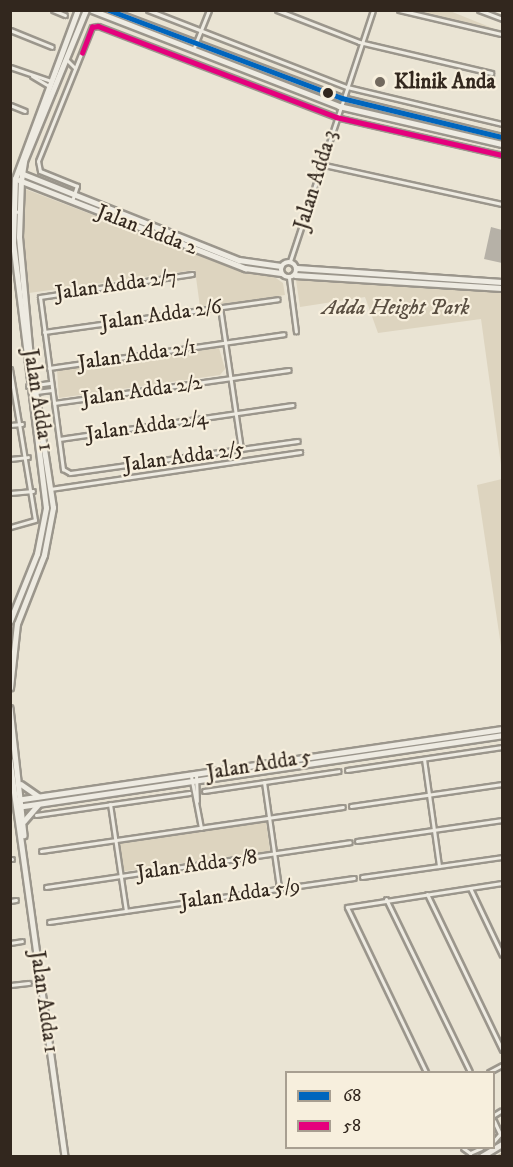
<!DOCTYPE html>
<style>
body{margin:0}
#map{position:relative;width:513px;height:1167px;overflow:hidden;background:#eae4d4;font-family:"IM FELL DW Pica",serif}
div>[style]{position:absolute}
.green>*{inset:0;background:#ddd4bf;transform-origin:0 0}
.stream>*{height:1.5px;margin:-0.75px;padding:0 0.75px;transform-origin:0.75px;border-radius:0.75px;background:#c2b9a4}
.building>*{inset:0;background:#b6b1a7}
.roads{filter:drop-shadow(2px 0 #9b968c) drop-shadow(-2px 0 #9b968c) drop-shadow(0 2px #9b968c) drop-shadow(0 -2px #9b968c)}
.minor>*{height:3px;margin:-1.5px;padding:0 1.5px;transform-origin:1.5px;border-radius:1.5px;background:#eeebe2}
.tertiary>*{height:4.5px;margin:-2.25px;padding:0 2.25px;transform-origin:2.25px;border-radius:2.25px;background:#eeebe2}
.tertiary>.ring{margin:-2.25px;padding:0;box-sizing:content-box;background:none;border:4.5px solid #eeebe2;border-radius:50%}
.secondary>*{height:4.5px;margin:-2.25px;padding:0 2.25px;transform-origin:2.25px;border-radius:2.25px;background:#eeebe2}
.primary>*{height:5px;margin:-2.5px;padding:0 2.5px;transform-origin:2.5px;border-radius:2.5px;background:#ebe7de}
.bus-1>*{height:4.5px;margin:-2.25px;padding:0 2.25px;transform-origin:2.25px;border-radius:2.25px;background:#0065bd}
.bus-2>*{height:4.5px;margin:-2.25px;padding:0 2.25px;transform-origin:2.25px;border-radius:2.25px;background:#e5007d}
.dots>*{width:16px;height:16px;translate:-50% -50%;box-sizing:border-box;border:3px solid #f7efdd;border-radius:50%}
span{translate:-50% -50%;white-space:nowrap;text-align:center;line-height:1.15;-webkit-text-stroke:4.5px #f7efdd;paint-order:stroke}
.poi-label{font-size:21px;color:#32271e;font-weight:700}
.left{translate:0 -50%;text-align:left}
.street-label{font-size:21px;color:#32271e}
.park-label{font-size:21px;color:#5a4f42;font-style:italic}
.frame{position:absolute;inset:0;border:12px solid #32271e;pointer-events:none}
.legend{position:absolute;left:285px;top:1071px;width:210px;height:78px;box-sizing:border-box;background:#f7efdd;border:2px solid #a89f91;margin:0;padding:8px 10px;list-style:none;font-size:18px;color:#32271e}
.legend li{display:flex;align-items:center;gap:12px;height:30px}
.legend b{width:30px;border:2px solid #a89f91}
</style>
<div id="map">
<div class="green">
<i style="clip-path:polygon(410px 11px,450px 11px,502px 32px,434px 16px)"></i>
<i style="clip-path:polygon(25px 189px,245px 273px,273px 276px,283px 283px,285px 295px,200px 307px,195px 270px,29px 293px,22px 238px)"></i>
<i style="clip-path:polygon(296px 280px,502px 291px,502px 472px,481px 319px,378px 333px,365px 297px,300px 307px)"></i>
<i style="clip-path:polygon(219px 348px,225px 369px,220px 375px,59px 398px,57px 370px)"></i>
<i style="clip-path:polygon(502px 479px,502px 653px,477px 485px)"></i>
<i style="left:266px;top:822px;width:29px;height:149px;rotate:82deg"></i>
</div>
<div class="stream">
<i style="left:498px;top:1156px;width:4px;rotate:-27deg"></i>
</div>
<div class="building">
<i style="clip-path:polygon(491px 227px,502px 230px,502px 263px,484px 259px)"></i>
</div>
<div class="roads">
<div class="minor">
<i style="left:53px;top:10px;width:13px;rotate:23deg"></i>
<i style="left:148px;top:10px;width:213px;rotate:21.2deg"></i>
<i style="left:347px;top:87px;width:159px;rotate:13.4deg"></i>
<i style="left:277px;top:10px;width:88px;rotate:21.3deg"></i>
<i style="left:359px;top:42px;width:136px;rotate:13.2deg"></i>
<i style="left:399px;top:10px;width:105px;rotate:13.2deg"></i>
<i style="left:479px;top:10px;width:25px;rotate:21deg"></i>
<i style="left:10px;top:30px;width:45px;rotate:22deg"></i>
<i style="left:193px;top:50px;width:43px;rotate:-68.2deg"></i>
<i style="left:66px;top:59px;width:13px;rotate:45deg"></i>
<i style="left:10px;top:67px;width:43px;rotate:18.9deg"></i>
<i style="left:32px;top:76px;width:21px;rotate:31deg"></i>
<i style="left:10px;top:105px;width:16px;rotate:22deg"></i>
<i style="left:320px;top:164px;width:186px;rotate:12.4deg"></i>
<i style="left:72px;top:201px;width:16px;rotate:-72deg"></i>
<i style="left:77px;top:186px;width:40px;rotate:-158deg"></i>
<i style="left:40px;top:171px;width:10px;rotate:-101deg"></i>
<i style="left:38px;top:161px;width:144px;rotate:-68.1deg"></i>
<i style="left:92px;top:27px;width:6px;rotate:-9deg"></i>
<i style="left:98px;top:26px;width:255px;rotate:20.9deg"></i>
<i style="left:336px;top:117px;width:170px;rotate:12.9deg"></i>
<i style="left:10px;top:211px;width:10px;rotate:6deg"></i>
<i style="left:290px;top:261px;width:264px;rotate:-71.7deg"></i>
<i style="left:192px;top:274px;width:154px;rotate:171.4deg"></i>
<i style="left:40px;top:297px;width:174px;rotate:82.4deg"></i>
<i style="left:63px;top:469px;width:8px;rotate:30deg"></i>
<i style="left:70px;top:473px;width:230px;rotate:-8deg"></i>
<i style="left:289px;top:278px;width:54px;rotate:82.6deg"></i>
<i style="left:220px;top:307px;width:144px;rotate:81.6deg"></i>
<i style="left:44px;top:332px;width:236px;rotate:-8deg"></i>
<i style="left:49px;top:368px;width:237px;rotate:-8.2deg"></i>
<i style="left:10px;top:369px;width:153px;rotate:80.6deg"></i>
<i style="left:35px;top:520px;width:26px;rotate:164deg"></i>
<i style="left:28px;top:386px;width:22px;rotate:-8deg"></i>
<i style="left:36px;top:392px;width:16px;rotate:-7deg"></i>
<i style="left:54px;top:403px;width:237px;rotate:-8deg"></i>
<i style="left:10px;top:425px;width:12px;rotate:-5deg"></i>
<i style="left:59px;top:439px;width:236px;rotate:-8.3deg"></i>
<i style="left:10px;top:459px;width:18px;rotate:-6deg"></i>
<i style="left:50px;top:489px;width:253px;rotate:-8.4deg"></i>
<i style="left:10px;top:493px;width:23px;rotate:-5deg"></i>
<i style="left:424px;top:759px;width:108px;rotate:82deg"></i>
<i style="left:347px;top:770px;width:157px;rotate:-8.4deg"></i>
<i style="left:196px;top:775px;width:26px;rotate:88deg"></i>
<i style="left:191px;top:776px;width:53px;rotate:79.1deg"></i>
<i style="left:264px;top:782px;width:107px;rotate:81.9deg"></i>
<i style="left:204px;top:791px;width:136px;rotate:-8.4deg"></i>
<i style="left:110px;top:804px;width:108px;rotate:81.5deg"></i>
<i style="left:351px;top:806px;width:153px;rotate:-8.3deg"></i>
<i style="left:36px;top:815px;width:155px;rotate:-8.2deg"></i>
<i style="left:357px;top:841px;width:147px;rotate:-8.2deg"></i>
<i style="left:41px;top:851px;width:305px;rotate:-8.3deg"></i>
<i style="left:10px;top:859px;width:2px"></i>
<i style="left:362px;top:877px;width:141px;rotate:-8.1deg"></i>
<i style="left:46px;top:887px;width:307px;rotate:-8.4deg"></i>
<i style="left:470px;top:888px;width:74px;rotate:64.5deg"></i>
<i style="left:427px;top:894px;width:173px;rotate:64.3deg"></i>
<i style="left:386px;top:899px;width:192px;rotate:64.1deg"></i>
<i style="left:10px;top:901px;width:6px;rotate:-9deg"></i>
<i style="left:49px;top:922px;width:308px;rotate:-8.2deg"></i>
<i style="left:10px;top:943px;width:12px;rotate:-9deg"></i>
<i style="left:10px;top:985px;width:19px;rotate:-6deg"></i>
<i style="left:426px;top:1072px;width:183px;rotate:-115.6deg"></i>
<i style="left:347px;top:907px;width:157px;rotate:-8.8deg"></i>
<i style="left:489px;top:1072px;width:15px;rotate:-28deg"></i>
<i style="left:494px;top:1115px;width:9px;rotate:-32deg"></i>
<i style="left:494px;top:1121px;width:14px;rotate:65deg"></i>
<i style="left:500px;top:1134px;width:9px;rotate:131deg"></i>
<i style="left:463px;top:1148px;width:9px;rotate:36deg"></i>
<i style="left:470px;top:1153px;width:12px;rotate:-24deg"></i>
</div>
<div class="tertiary">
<i style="left:21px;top:173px;width:235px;rotate:21.8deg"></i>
<i style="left:239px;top:260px;width:42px;rotate:8.1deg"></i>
<i style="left:19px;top:180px;width:243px;rotate:21.3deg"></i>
<i style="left:245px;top:268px;width:36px;rotate:8deg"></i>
<i class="ring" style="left:281px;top:262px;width:11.5px;height:11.5px"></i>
<i style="left:297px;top:268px;width:205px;rotate:3.9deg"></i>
<i style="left:295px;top:275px;width:207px;rotate:3.6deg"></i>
<i style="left:10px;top:621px;width:72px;rotate:-68.1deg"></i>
<i style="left:37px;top:554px;width:47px;rotate:-78.9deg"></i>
<i style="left:46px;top:508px;width:268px;rotate:-97.1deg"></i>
<i style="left:13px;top:242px;width:63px;rotate:-88.2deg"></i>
<i style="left:15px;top:179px;width:180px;rotate:-69.6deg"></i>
<i style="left:10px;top:688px;width:64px;rotate:-83.8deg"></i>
<i style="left:17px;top:624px;width:74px;rotate:-68.6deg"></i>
<i style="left:44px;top:555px;width:48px;rotate:-79.2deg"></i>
<i style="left:53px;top:508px;width:152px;rotate:-98.7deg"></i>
<i style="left:30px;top:358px;width:121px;rotate:-95.2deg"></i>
<i style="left:19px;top:237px;width:56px;rotate:-88deg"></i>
<i style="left:21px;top:181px;width:20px;rotate:-81deg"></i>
<i style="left:24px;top:161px;width:163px;rotate:-67.7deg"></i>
<i style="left:10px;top:708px;width:128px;rotate:83.7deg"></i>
<i style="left:10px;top:760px;width:400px;rotate:82.1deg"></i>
</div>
<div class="secondary">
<i style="left:92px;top:10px;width:265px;rotate:21.2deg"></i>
<i style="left:339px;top:106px;width:167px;rotate:13.1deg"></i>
<i style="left:109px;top:10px;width:249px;rotate:20.7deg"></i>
<i style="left:342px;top:98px;width:165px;rotate:13.7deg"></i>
<i style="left:21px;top:784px;width:21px;rotate:35deg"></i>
<i style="left:16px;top:800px;width:491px;rotate:-8.3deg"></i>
<i style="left:17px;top:807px;width:490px;rotate:-8.4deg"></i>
<i style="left:24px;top:821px;width:21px;rotate:-49deg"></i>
</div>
<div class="primary">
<i style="left:482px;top:1156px;width:23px;rotate:-31deg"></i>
</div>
</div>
<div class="bus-1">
<i style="left:109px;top:10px;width:249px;rotate:20.7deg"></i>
<i style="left:342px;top:98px;width:165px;rotate:13.7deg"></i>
</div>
<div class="bus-2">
<i style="left:82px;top:53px;width:28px;rotate:-69deg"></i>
<i style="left:92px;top:27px;width:6px;rotate:-9deg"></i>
<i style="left:98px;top:26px;width:255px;rotate:20.9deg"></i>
<i style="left:336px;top:117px;width:170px;rotate:12.9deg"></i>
</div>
<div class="dots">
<i style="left:380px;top:82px;background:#72695e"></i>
<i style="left:328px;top:93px;background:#32271e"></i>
</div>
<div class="poi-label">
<span class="left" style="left:394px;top:82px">Klinik Anda</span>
</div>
<div class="street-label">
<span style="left:316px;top:180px;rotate:-73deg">Jalan Adda 3</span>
<span style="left:147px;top:230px;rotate:21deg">Jalan Adda 2</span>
<span style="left:116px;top:285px;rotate:-8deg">Jalan Adda 2/7</span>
<span style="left:161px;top:315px;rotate:-8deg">Jalan Adda 2/6</span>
<span style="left:137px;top:355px;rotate:-8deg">Jalan Adda 2/1</span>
<span style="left:142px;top:391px;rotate:-8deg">Jalan Adda 2/2</span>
<span style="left:38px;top:400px;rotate:81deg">Jalan Adda 1</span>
<span style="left:147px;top:426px;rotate:-8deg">Jalan Adda 2/4</span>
<span style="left:184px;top:457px;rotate:-8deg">Jalan Adda 2/5</span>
<span style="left:259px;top:765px;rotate:-9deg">Jalan Adda 5</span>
<span style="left:197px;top:865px;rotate:-8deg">Jalan Adda 5/8</span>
<span style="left:240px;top:894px;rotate:-8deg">Jalan Adda 5/9</span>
<span style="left:44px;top:1002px;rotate:82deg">Jalan Adda 1</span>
</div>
<div class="park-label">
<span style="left:396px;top:308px">Adda Height Park</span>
</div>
<div class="frame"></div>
<ul class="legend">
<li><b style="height:8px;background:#0065bd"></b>68</li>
<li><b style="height:8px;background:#e5007d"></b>58</li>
</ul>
</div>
